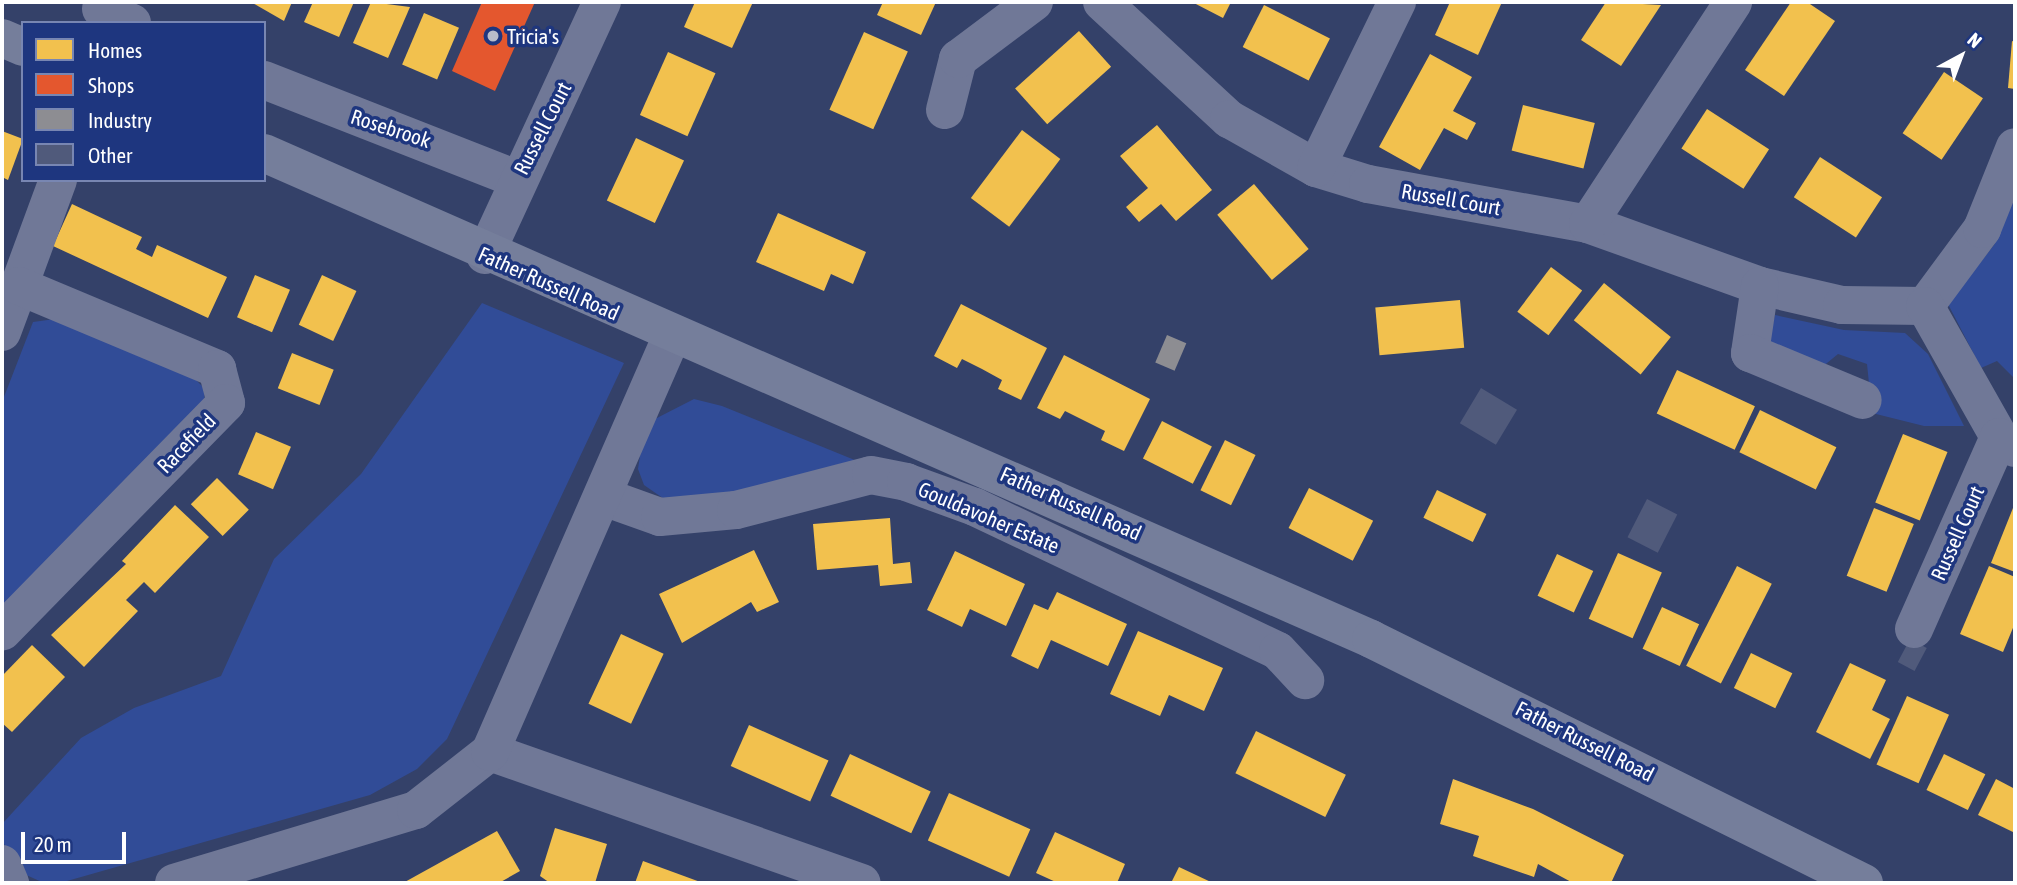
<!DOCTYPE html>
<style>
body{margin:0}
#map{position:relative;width:2017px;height:885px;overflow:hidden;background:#344169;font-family:"Asap Condensed",sans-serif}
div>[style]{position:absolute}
.green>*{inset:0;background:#314c97}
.homes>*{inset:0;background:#f2c14e;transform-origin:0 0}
.shops>*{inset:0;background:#e4572e}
.industry>*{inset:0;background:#8d8d92;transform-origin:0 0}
.building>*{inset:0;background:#505a7b;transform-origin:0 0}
.street>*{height:38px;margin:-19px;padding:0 19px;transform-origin:19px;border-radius:19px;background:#707897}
.secondary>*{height:38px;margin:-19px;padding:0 19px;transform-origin:19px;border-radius:19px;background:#757e9b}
.dots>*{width:19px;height:19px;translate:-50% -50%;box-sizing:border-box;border:4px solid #1e367f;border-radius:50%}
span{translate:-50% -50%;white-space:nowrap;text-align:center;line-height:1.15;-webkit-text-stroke:7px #1e367f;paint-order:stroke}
.poi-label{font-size:21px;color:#fff}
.left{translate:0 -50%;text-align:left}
.street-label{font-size:21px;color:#fff}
.frame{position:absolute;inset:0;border:4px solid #fff;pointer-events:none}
.legend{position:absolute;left:21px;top:21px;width:245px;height:161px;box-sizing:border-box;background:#1e367f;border:2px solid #7886b2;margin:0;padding:9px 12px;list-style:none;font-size:21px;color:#fff}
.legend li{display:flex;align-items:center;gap:14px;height:35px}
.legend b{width:35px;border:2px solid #7886b2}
.north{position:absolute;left:1926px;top:21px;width:70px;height:70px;-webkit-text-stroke:5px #1e367f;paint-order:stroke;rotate:41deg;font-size:19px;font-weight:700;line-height:28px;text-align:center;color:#fff}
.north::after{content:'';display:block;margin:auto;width:24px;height:32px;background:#fff;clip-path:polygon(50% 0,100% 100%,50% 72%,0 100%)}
.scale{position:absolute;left:21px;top:832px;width:105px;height:32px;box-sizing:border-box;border:4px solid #fff;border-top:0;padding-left:9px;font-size:21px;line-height:24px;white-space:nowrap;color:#fff;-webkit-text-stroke:5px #1e367f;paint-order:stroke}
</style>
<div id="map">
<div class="green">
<i style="clip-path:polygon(2015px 197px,2015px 379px,1997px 361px,1981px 368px,1948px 304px,1994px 245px)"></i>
<i style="clip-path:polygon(482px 303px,624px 363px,447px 739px,417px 769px,370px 795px,67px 881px,44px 883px,24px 874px,2px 841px,2px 824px,81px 738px,134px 708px,221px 676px,274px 559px,361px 474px)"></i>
<i style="clip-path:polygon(1775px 315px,1844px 330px,1905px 333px,1928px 354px,1964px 426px,1924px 426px,1872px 413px,1867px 364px,1838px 354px,1821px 368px,1768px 346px)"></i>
<i style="clip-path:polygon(62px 318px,193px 377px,204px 388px,205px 409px,2px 613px,2px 402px,33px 322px)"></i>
<i style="clip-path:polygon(694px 399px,722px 406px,862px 463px,683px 505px,667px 501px,644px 485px,638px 469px,642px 443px,653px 420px)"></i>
</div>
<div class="homes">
<i style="clip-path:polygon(251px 2px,292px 2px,284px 21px)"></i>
<i style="clip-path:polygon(313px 2px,354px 2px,339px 37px,304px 22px)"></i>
<i style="clip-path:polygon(371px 2px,410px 7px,388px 58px,353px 43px)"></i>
<i style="clip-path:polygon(695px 2px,753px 2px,732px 48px,684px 27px)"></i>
<i style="clip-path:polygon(883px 2px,936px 2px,921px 35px,877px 15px)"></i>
<i style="clip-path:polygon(1192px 2px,1231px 2px,1223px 18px)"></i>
<i style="clip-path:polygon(1450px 2px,1502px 2px,1478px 55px,1435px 35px)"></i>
<i style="clip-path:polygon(1606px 2px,1661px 5px,1621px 66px,1581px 40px)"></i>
<i style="clip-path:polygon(1791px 2px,1807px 2px,1835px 21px,1784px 96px,1745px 70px)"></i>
<i style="left:1264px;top:5px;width:74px;height:47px;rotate:27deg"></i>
<i style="left:424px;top:13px;width:38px;height:56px;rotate:23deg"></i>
<i style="left:1079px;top:31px;width:48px;height:86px;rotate:48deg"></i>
<i style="left:864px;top:32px;width:48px;height:85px;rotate:24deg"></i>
<i style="clip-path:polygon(2012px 41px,2015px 42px,2015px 89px,2008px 88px)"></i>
<i style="left:668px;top:52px;width:52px;height:69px;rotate:24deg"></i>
<i style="clip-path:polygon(1430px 54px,1472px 77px,1453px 111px,1476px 123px,1467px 140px,1444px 128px,1420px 170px,1379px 147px)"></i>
<i style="left:1944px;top:72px;width:47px;height:74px;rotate:34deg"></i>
<i style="left:1523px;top:105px;width:74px;height:47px;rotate:14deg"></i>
<i style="left:1707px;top:109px;width:74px;height:47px;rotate:33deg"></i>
<i style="clip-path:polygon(1157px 125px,1212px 190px,1176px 221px,1161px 204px,1139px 222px,1126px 207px,1148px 188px,1120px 156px)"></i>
<i style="left:1022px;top:130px;width:48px;height:85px;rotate:37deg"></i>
<i style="clip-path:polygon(2px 131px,23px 139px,8px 180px,2px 177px)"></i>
<i style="left:636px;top:138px;width:53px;height:69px;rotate:25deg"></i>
<i style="left:1820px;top:157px;width:74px;height:48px;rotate:33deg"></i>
<i style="left:1254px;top:184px;width:85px;height:48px;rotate:50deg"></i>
<i style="clip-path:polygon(72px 204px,142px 237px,136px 249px,152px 257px,157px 245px,227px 277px,208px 318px,53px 246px)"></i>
<i style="clip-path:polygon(778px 213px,866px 252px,853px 284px,831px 274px,824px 291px,756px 262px)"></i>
<i style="left:1551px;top:267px;width:39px;height:56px;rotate:37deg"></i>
<i style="left:255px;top:275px;width:38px;height:46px;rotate:23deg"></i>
<i style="left:322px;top:275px;width:38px;height:55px;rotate:25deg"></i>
<i style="left:1604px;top:283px;width:86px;height:48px;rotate:39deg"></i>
<i style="left:1460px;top:300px;width:48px;height:85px;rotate:85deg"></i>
<i style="clip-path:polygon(961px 304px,1047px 348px,1021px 400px,998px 389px,1002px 380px,982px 369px,962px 359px,957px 368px,934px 356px)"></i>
<i style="left:292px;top:353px;width:45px;height:38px;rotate:22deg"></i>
<i style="clip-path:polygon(1064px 355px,1150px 399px,1124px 451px,1101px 440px,1105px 431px,1065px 411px,1060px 419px,1037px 408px)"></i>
<i style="left:1677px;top:370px;width:86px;height:48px;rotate:25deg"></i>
<i style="left:1760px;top:410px;width:85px;height:47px;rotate:26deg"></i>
<i style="left:1162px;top:421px;width:56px;height:42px;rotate:27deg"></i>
<i style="left:256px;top:432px;width:38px;height:46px;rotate:23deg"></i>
<i style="left:1903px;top:434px;width:48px;height:74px;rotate:22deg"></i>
<i style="left:1225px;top:440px;width:34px;height:56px;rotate:26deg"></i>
<i style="left:217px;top:478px;width:45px;height:37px;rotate:45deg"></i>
<i style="left:1309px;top:488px;width:72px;height:45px;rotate:27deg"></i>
<i style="left:1437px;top:490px;width:55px;height:31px;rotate:26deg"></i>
<i style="clip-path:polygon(2015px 503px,2015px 572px,1991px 563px)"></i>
<i style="clip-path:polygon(175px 505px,209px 537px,155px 593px,144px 582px,126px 600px,138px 611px,84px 667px,51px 635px,126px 564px,122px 561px)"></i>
<i style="left:1874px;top:508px;width:43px;height:73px;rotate:22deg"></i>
<i style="clip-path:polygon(890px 518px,893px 564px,910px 562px,912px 583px,880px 586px,878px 565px,817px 570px,813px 524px)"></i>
<i style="clip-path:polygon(754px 550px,779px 602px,757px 612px,751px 602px,682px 643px,659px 594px)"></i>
<i style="clip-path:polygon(955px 551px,1025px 584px,1006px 626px,970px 609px,962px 627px,927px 610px)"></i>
<i style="left:1618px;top:553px;width:48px;height:72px;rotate:24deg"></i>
<i style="left:1557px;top:554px;width:40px;height:46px;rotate:25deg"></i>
<i style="left:1737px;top:566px;width:39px;height:112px;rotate:27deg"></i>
<i style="clip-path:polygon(1989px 566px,2015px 577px,2015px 623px,2003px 652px,1960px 634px)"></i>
<i style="clip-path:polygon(1057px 592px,1127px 624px,1108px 666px,1051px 640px,1038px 669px,1011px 656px,1034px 604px,1048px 610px)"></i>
<i style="left:1662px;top:607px;width:41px;height:46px;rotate:25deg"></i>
<i style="clip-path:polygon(1138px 631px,1223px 668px,1204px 711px,1169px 695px,1160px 716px,1110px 694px)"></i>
<i style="left:621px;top:634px;width:47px;height:77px;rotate:25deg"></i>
<i style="clip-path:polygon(32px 645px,65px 677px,12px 732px,2px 723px,2px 676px)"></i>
<i style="left:1751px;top:653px;width:46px;height:39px;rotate:26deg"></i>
<i style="clip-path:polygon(1850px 663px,1886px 680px,1872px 710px,1890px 719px,1870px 759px,1816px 732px)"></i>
<i style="left:1907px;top:696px;width:46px;height:75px;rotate:24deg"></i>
<i style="left:749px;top:725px;width:87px;height:45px;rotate:24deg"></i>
<i style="left:1256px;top:731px;width:100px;height:47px;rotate:26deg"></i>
<i style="left:850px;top:754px;width:89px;height:46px;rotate:25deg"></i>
<i style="left:1944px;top:754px;width:46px;height:40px;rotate:26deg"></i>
<i style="clip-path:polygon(1453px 779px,1533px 809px,1624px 855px,1611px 883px,1573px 883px,1538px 864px,1534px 877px,1473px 856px,1479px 836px,1440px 824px)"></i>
<i style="clip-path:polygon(1996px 779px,2015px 789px,2015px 833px,1978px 815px)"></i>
<i style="left:949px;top:793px;width:89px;height:52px;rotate:24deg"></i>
<i style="clip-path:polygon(555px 828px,607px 844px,595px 883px,550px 883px,540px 876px)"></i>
<i style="clip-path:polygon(497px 831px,520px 871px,499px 883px,403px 883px)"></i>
<i style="clip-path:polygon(1055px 832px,1125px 864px,1117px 883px,1058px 883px,1036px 873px)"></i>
<i style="clip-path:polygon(643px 861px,703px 883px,635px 883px)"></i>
<i style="clip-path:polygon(1179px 867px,1213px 883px,1171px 883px)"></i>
</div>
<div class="shops">
<i style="clip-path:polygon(482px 2px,535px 2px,495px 91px,452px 71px)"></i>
</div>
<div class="industry">
<i style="left:1167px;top:335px;width:21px;height:30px;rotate:23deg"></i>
</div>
<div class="building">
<i style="left:1481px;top:388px;width:42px;height:41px;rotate:31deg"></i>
<i style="left:1647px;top:499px;width:34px;height:43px;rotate:27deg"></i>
<i style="left:1910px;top:639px;width:19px;height:26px;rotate:28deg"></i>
</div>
<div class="street">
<i style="left:1102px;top:2px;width:173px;rotate:42.7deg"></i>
<i style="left:1229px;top:119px;width:100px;rotate:29.4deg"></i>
<i style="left:1316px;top:168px;width:54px;rotate:17.1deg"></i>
<i style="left:1368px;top:184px;width:224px;rotate:10.3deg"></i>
<i style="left:1588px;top:224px;width:183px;rotate:19.8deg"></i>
<i style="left:1760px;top:286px;width:84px;rotate:13deg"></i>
<i style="left:1842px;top:305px;width:83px;rotate:0.7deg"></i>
<i style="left:101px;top:9px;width:34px;rotate:24deg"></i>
<i style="left:264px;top:80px;width:271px;rotate:21.4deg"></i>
<i style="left:945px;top:110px;width:53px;rotate:-75.7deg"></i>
<i style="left:958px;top:59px;width:95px;rotate:-36.9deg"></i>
<i style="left:1316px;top:168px;width:185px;rotate:-64deg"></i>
<i style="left:1588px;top:224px;width:265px;rotate:-56.8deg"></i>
<i style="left:485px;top:255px;width:279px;rotate:-65.2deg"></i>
<i style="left:19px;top:286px;width:113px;rotate:-69.8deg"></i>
<i style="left:1760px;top:286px;width:68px;rotate:98.5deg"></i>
<i style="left:1750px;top:353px;width:122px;rotate:22.6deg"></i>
<i style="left:1925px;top:306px;width:96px;rotate:-53.5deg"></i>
<i style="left:1982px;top:229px;width:88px;rotate:-68.1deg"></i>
<i style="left:1925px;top:306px;width:150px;rotate:60.5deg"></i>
<i style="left:1999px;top:437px;width:19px;rotate:35deg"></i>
<i style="left:2px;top:332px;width:49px;rotate:-69.7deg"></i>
<i style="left:19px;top:286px;width:215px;rotate:22.7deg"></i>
<i style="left:217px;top:369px;width:35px;rotate:75deg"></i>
<i style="left:226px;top:403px;width:320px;rotate:134.4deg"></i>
<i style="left:604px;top:497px;width:59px;rotate:19.7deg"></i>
<i style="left:660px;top:517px;width:76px;rotate:-5.3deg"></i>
<i style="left:736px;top:510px;width:139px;rotate:-14.5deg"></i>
<i style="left:871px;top:475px;width:36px;rotate:11deg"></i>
<i style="left:906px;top:482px;width:73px;rotate:19.9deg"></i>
<i style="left:975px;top:507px;width:335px;rotate:25.4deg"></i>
<i style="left:1278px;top:651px;width:40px;rotate:47deg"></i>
<i style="left:1914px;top:629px;width:210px;rotate:-66.1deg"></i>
<i style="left:490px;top:752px;width:394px;rotate:19.4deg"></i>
<i style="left:2px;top:864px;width:21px;rotate:67deg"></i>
<i style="left:174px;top:883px;width:253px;rotate:-16.8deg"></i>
<i style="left:416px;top:810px;width:94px;rotate:-38.1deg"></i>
<i style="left:490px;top:752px;width:453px;rotate:-66.4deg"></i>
</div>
<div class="secondary">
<i style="left:2px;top:38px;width:23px;rotate:23deg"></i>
<i style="left:264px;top:153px;width:1209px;rotate:23.7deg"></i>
<i style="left:1371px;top:639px;width:550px;rotate:26.33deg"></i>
</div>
<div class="dots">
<i style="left:493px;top:36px;background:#b8bcca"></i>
</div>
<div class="poi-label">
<span class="left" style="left:507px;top:36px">Tricia's</span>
</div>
<div class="street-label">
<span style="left:391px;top:128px;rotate:18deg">Rosebrook</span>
<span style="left:542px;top:128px;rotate:-63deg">Russell Court</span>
<span style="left:1451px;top:199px;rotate:10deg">Russell Court</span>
<span style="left:549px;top:283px;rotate:24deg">Father Russell Road</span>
<span style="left:186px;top:443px;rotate:-46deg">Racefield</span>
<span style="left:1071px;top:503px;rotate:24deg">Father Russell Road</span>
<span style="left:989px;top:517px;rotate:23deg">Gouldavoher Estate</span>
<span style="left:1957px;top:533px;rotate:-66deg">Russell Court</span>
<span style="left:1585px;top:741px;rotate:27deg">Father Russell Road</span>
</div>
<div class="frame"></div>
<ul class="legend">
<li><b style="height:19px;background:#f2c14e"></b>Homes</li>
<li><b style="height:19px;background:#e4572e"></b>Shops</li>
<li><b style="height:19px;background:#8d8d92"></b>Industry</li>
<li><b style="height:19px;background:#505a7b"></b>Other</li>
</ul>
<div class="north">N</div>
<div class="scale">20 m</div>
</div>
